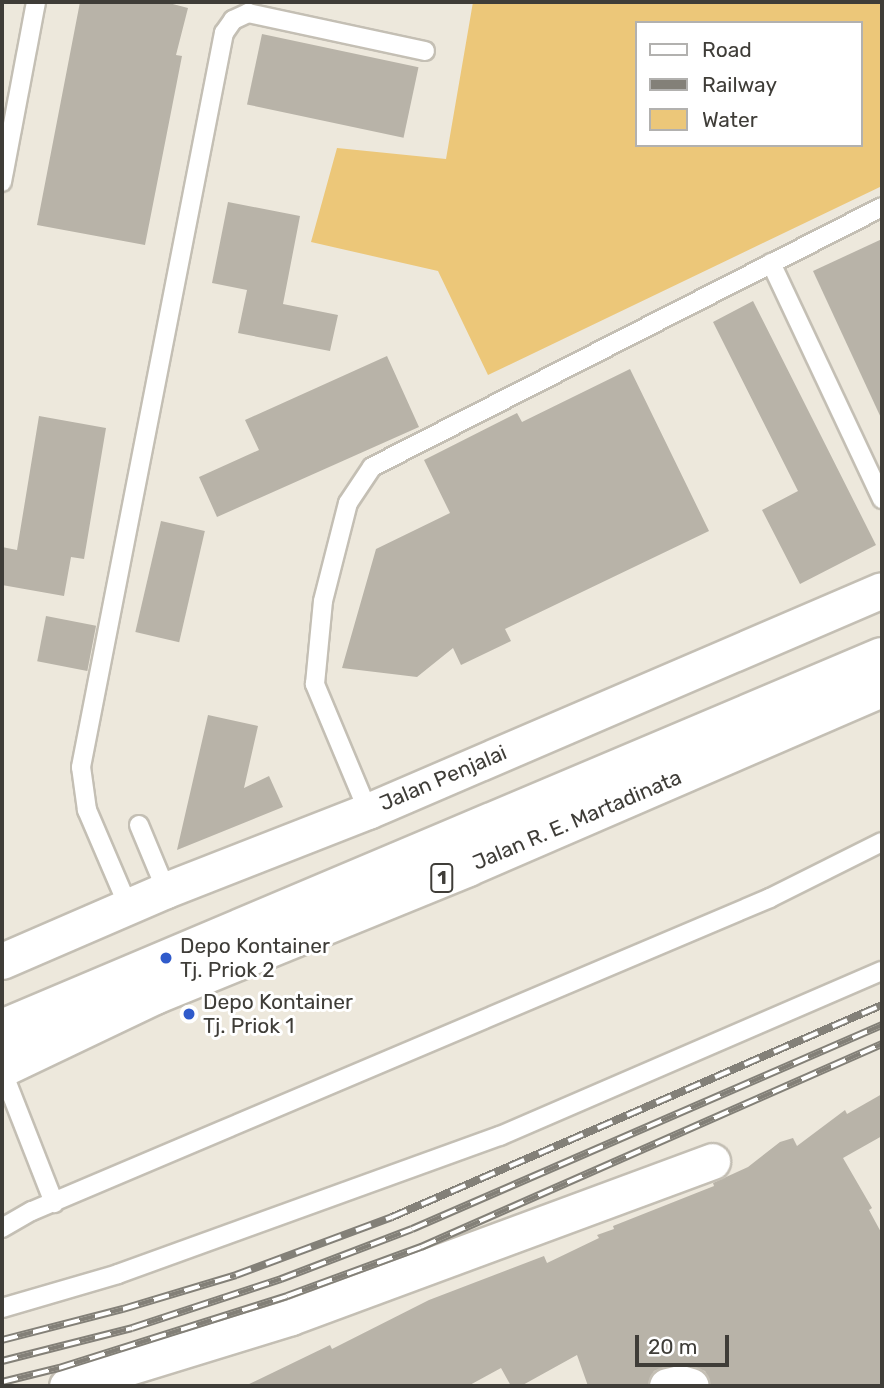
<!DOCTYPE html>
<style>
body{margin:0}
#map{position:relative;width:884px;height:1388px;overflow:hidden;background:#ede8dc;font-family:Rubik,sans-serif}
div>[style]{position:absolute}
.water>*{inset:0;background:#ecc779}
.building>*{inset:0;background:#b8b3a8;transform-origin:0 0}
.roads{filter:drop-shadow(2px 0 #c4bfb4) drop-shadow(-2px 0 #c4bfb4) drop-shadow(0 2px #c4bfb4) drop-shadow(0 -2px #c4bfb4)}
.lane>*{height:18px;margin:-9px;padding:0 9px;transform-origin:9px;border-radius:9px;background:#fff}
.street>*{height:35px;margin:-17.5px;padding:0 17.5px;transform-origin:17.5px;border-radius:17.5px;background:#fff}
.highway>*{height:38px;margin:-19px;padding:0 19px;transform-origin:19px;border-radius:19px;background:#fff}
.rail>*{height:8px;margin-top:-4px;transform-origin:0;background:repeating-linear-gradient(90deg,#fff 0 16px,#838078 0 32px);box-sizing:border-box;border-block:2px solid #838078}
.dots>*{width:19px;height:19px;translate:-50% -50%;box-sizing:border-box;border:4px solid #fff;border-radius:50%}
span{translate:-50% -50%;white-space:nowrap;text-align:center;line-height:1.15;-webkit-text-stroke:6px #fff;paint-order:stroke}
.shield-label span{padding:2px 5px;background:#fff;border:2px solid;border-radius:5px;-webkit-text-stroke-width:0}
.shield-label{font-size:19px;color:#3f3d38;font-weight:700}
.street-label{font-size:21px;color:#3f3d38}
.poi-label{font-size:21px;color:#3f3d38}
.left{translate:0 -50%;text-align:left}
.frame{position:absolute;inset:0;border:4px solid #3f3d38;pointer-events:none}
.legend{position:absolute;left:635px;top:21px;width:228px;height:126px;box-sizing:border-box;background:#fff;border:2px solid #b2b1af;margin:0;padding:9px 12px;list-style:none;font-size:21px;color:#3f3d38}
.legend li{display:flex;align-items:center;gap:14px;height:35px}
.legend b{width:35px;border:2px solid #b2b1af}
.scale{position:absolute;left:635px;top:1335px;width:94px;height:32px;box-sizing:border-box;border:4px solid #3f3d38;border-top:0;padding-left:9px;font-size:21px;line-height:24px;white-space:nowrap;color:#3f3d38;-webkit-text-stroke:5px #fff;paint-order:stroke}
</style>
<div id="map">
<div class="water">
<i style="clip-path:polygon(evenodd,473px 2px,882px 2px,882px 186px,488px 375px,438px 271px,311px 242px,337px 148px,446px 159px,473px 2px,637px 23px,861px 23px,861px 145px,637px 145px,637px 23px)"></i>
</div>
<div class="building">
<i style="clip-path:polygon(80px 2px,165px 2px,188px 8px,176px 55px,182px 56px,145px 245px,37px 225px)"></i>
<i style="left:262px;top:34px;width:160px;height:72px;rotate:12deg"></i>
<i style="clip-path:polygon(228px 202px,300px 216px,283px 304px,338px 315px,330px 351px,238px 333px,247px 290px,212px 283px)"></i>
<i style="clip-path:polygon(882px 239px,882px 420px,813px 271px)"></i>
<i style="clip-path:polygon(753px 301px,876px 545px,800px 584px,762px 510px,798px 491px,713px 322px)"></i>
<i style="clip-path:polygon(387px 356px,419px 427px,217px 517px,199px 477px,259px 450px,245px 420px)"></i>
<i style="clip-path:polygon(630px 369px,709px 531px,505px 629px,511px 641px,461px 665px,453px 648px,417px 677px,342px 668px,376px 549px,450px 513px,424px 460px,517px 413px,522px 422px)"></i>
<i style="clip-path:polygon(39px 416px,106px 428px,84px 559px,71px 557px,64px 596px,2px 585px,2px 547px,17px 550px)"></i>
<i style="left:161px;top:521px;width:45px;height:114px;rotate:13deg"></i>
<i style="left:46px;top:616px;width:51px;height:46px;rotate:11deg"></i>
<i style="clip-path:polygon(208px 715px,258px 726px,244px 788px,269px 776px,283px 807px,177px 850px)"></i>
<i style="clip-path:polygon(882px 1094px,882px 1136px,843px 1158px,872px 1208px,869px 1210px,882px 1234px,882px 1386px,711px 1386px,705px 1371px,676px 1363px,654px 1371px,647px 1386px,588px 1386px,577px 1355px,521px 1386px,511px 1386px,501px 1368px,468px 1386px,245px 1386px,330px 1345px,332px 1349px,429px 1300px,544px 1256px,547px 1263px,599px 1238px,597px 1235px,614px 1229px,613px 1226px,714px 1186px,713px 1183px,748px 1167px,780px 1142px,793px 1138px,797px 1146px,845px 1110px,847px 1114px)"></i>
</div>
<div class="roads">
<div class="lane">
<i style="left:2px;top:182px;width:183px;rotate:-79.3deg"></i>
<i style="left:771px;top:263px;width:261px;rotate:64.8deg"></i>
<i style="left:368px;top:811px;width:138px;rotate:-112.7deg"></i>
<i style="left:315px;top:684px;width:83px;rotate:-84.5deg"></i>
<i style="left:323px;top:601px;width:101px;rotate:-75.7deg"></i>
<i style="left:348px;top:503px;width:43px;rotate:-56.3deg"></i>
<i style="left:372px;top:467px;width:572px;rotate:-27.01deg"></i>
<i style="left:139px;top:825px;width:70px;rotate:67.4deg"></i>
<i style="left:129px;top:908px;width:107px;rotate:-113.2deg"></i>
<i style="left:87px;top:810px;width:43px;rotate:-97.9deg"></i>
<i style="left:81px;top:767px;width:748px;rotate:-78.98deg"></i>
<i style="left:224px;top:33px;width:16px;rotate:-55deg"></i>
<i style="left:233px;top:20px;width:17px;rotate:-25deg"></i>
<i style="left:248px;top:13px;width:181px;rotate:12.1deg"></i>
<i style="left:2px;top:1070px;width:143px;rotate:68.6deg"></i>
<i style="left:2px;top:1228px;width:34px;rotate:-30deg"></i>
<i style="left:32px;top:1211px;width:802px;rotate:-22.98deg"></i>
<i style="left:770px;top:898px;width:125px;rotate:-26.6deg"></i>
<i style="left:2px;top:1308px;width:121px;rotate:-16.3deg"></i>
<i style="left:118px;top:1274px;width:406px;rotate:-19.9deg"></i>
<i style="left:500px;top:1136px;width:416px;rotate:-23.4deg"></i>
</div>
<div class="street">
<i style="left:2px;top:961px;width:179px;rotate:-23.4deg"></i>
<i style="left:166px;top:890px;width:217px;rotate:-21.4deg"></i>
<i style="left:368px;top:811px;width:559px;rotate:-23.27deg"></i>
<i style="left:67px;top:1386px;width:234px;rotate:-17.1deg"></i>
<i style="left:291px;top:1317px;width:449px;rotate:-20.3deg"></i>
<i style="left:667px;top:1386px;width:13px;rotate:-13deg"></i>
<i style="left:680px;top:1383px;width:11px;rotate:15deg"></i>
</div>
<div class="highway">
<i style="left:2px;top:1029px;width:955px;rotate:-22.92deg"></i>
<i style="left:2px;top:1068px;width:170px;rotate:-25.5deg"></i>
<i style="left:155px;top:995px;width:338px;rotate:-22.2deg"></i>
<i style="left:468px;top:867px;width:451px;rotate:-23.4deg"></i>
</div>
</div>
<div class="rail">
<i style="left:2px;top:1340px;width:125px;rotate:-14.4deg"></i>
<i style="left:123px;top:1309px;width:118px;rotate:-16.7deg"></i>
<i style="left:236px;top:1275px;width:166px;rotate:-20.4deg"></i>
<i style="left:392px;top:1217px;width:534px;rotate:-23.4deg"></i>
<i style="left:2px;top:1361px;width:134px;rotate:-14.2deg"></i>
<i style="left:132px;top:1328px;width:157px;rotate:-18.2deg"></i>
<i style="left:281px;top:1279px;width:140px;rotate:-20.9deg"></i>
<i style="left:412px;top:1229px;width:512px;rotate:-23.46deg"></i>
<i style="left:2px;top:1382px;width:59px;rotate:-13.8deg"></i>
<i style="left:59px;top:1368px;width:239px;rotate:-17.5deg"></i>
<i style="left:287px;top:1296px;width:143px;rotate:-20.1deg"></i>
<i style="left:421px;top:1247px;width:504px;rotate:-23.77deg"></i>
</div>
<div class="dots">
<i style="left:166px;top:958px;background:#305bcb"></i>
<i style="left:189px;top:1014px;background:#305bcb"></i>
</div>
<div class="shield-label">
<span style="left:442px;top:878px">1</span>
</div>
<div class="street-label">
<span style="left:443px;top:778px;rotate:-23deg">Jalan Penjalai</span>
<span style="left:577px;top:820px;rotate:-23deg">Jalan R. E. Martadinata</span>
</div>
<div class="poi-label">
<span class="left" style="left:180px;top:958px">Depo Kontainer<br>Tj. Priok 2</span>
<span class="left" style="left:203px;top:1014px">Depo Kontainer<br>Tj. Priok 1</span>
</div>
<div class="frame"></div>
<ul class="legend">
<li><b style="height:9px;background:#fff"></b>Road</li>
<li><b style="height:9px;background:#838078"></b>Railway</li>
<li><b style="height:19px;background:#ecc779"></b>Water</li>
</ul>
<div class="scale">20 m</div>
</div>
